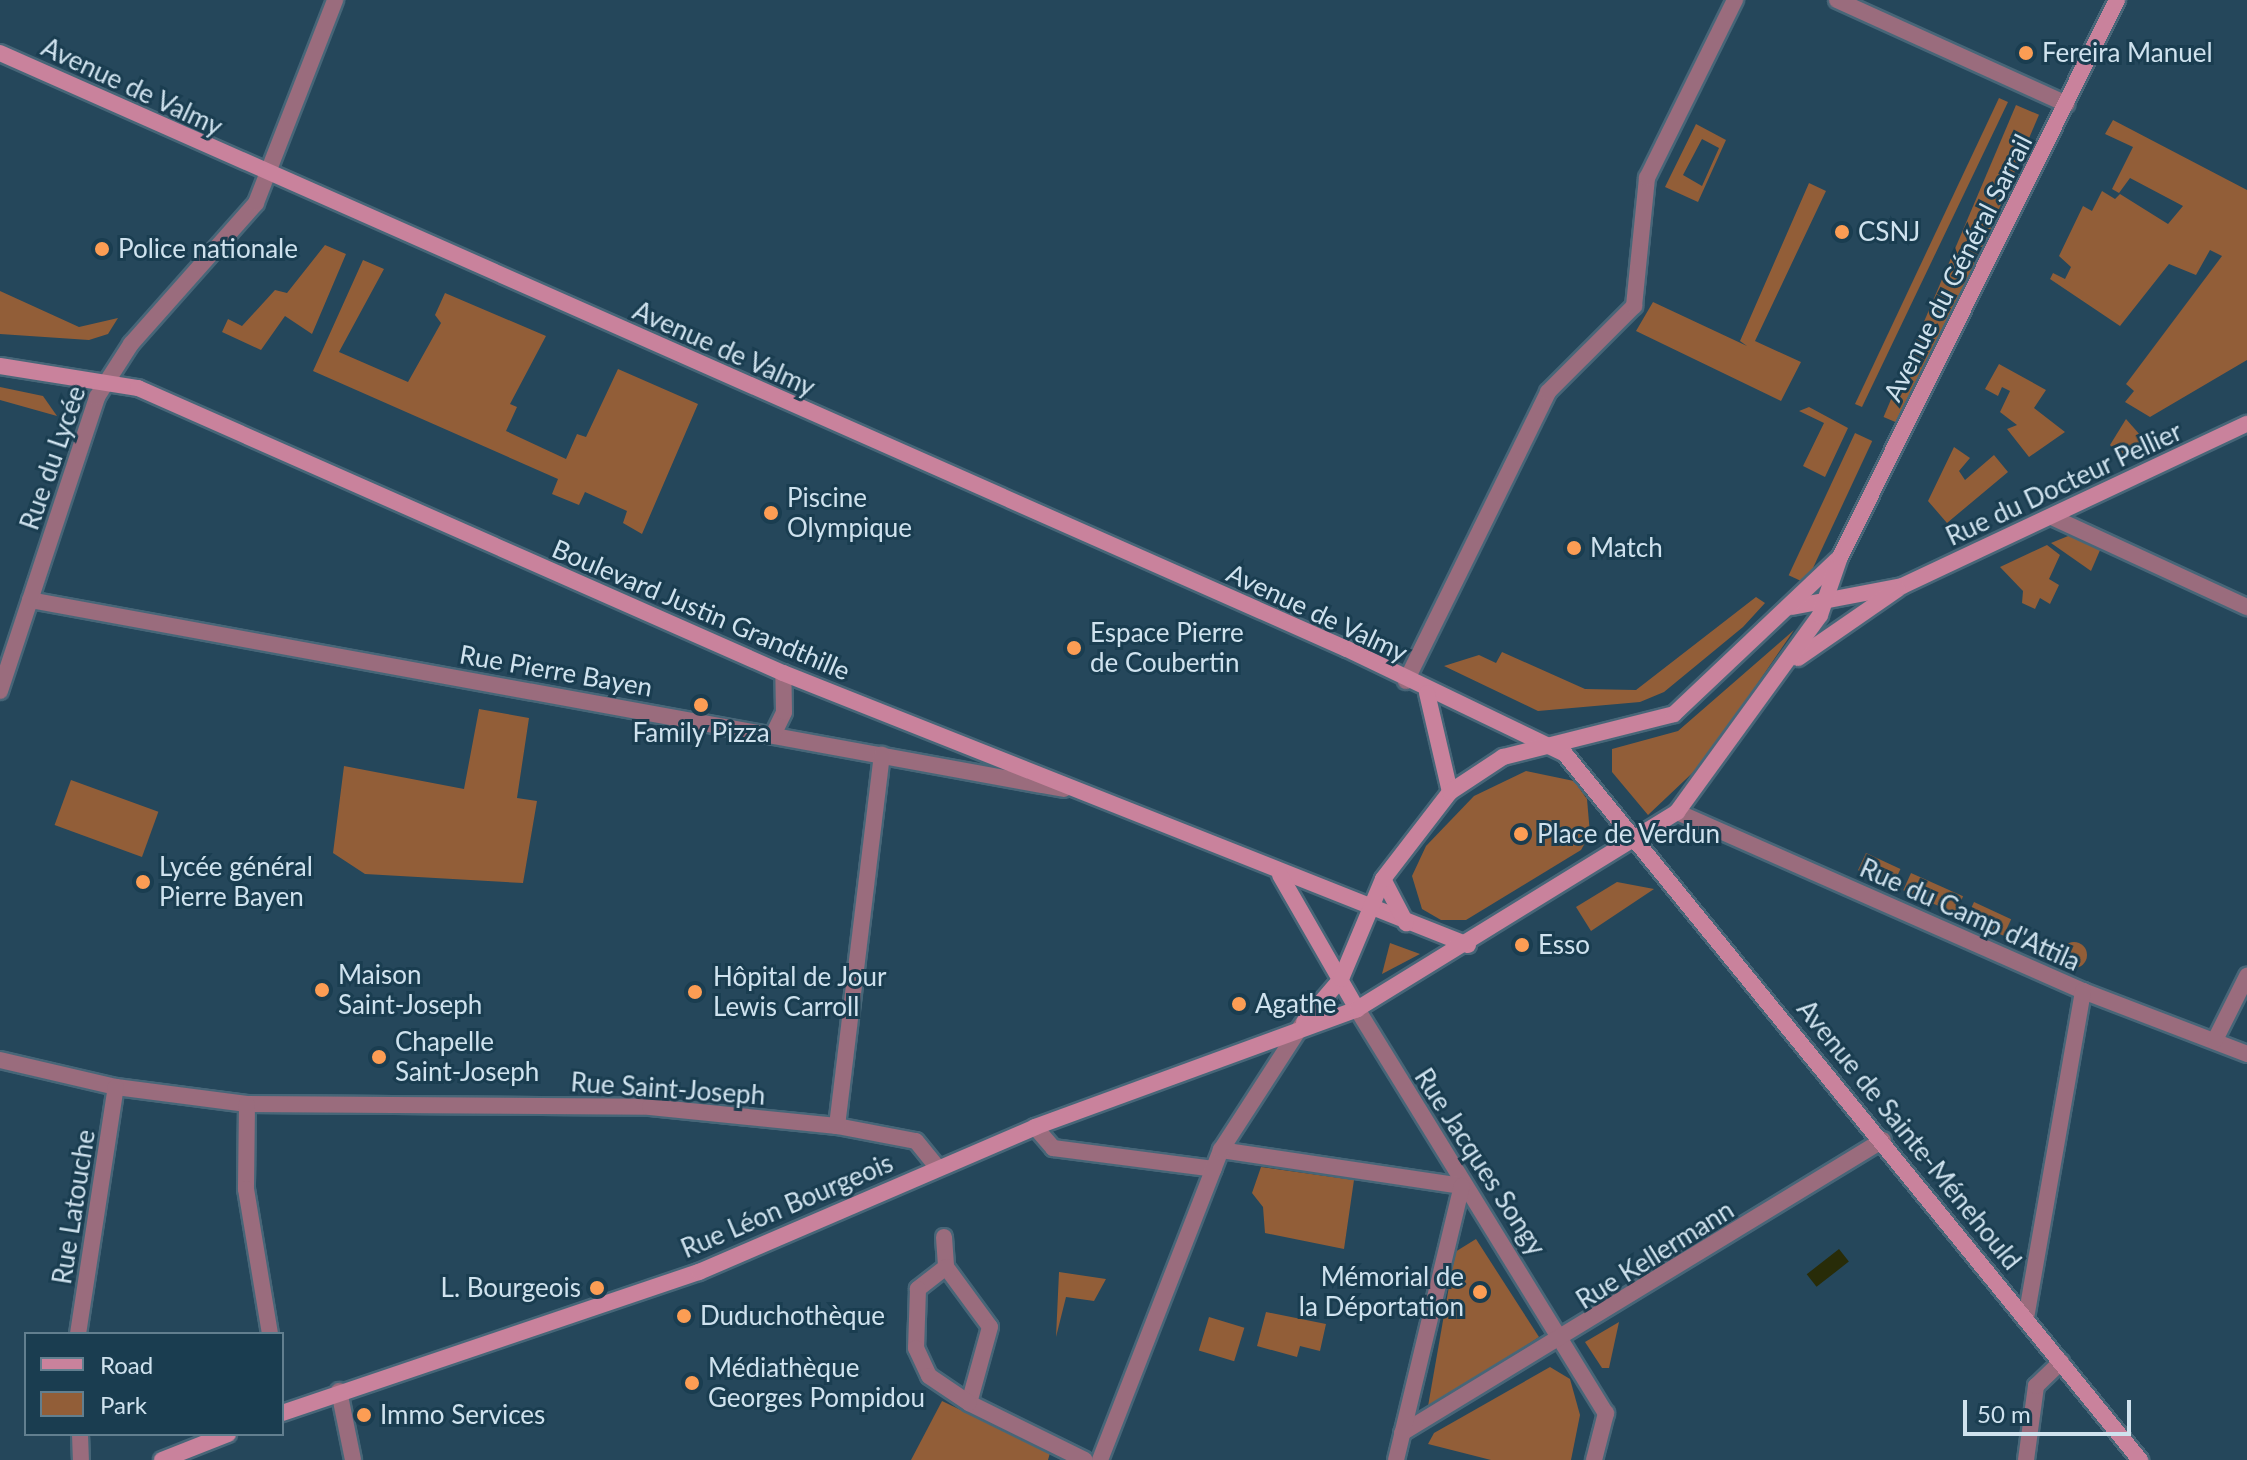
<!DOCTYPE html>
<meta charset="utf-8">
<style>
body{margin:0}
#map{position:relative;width:2247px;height:1460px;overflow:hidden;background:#25475b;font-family:Lato,sans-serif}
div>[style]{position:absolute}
.green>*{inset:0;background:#925e38;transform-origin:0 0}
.round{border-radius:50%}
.water>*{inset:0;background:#282c08;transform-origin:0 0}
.roads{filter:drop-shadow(2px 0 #476678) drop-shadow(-2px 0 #476678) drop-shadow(0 2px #476678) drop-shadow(0 -2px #476678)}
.street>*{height:16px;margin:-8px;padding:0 8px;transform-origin:8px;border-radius:8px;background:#9a6c7d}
.secondary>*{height:16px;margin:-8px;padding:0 8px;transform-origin:8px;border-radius:8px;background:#c9829c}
.dots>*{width:22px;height:22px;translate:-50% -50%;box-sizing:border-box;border:4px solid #1a3d50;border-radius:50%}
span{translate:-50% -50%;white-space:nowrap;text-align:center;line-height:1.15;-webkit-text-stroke:6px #1a3d50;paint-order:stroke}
.poi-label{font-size:26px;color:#cfe2ee}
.left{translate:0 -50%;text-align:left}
.right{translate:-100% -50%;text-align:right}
.street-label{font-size:26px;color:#cfe2ee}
.legend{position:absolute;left:24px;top:1332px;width:260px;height:104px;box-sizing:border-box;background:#1a3d50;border:2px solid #627f8f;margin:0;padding:10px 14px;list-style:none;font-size:24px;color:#cfe2ee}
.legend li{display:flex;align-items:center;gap:16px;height:40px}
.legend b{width:40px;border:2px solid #627f8f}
.scale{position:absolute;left:1963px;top:1400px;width:168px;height:36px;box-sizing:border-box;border:4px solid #cfe2ee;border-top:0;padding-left:10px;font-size:24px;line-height:28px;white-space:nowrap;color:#cfe2ee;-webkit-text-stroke:6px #1a3d50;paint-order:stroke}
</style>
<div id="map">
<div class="green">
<i style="clip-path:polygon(1999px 98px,2008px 102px,1862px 407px,1855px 404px)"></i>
<i style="left:2016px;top:105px;width:25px;height:339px;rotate:23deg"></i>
<i style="clip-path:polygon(2113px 120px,2247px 190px,2247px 360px,2150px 417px,2125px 402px,2134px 391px,2126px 384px,2222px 256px,2210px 250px,2196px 275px,2169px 264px,2120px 326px,2050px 279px,2053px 273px,2065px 279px,2071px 267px,2059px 256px,2083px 206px,2092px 211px,2102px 191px,2115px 199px,2120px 194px,2168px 224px,2183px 206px,2130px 178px,2119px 193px,2112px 189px,2133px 147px,2105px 134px)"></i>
<i style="clip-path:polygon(evenodd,1696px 124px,1726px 140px,1698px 202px,1665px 187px,1696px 124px,1702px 139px,1719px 148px,1702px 186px,1683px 175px,1702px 139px)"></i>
<i style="clip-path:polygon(1809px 183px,1826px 191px,1755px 341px,1801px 362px,1781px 401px,1636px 331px,1653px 302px,1747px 346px,1740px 341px)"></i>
<i style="clip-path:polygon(325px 245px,346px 254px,312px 334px,285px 316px,261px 350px,222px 332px,228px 319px,242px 326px,275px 290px,287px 293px)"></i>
<i style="clip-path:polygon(363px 260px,384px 269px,339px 352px,408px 382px,441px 323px,435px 315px,445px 293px,546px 336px,510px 404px,517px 407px,506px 431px,566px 459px,577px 434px,586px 437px,618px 369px,698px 404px,642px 534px,623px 523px,627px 511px,585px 492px,579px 505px,552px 494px,558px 479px,313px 371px)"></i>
<i style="clip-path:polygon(0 291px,79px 327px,118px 318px,108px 334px,89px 340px,0 334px)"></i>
<i style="clip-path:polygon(1999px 364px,2046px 390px,2034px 408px,2065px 432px,2029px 457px,2007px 429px,2017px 425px,2000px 412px,2010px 391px,2002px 387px,1998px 396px,1985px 389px)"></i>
<i style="clip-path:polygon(0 387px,43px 396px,57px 416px,0 400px)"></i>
<i style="clip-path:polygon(1809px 407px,1848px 428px,1825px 477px,1803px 466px,1824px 423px,1799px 411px)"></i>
<i style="clip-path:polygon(2126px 419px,2148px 444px,2121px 457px,2110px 445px)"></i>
<i style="left:1855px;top:433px;width:19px;height:157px;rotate:25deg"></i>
<i style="clip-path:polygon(1954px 447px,1970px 458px,1959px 471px,1965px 480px,1994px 455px,2008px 472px,1947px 523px,1928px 501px)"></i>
<i style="clip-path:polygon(2073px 534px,2101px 548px,2091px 571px,2051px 543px)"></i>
<i style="clip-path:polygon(2047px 545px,2060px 555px,2049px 579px,2059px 585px,2050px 604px,2040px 598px,2035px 609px,2022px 603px,2023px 591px,2000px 567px)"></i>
<i style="clip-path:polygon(1756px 597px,1765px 603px,1743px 627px,1664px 692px,1640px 702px,1538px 711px,1444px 666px,1479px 655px,1496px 663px,1502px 652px,1585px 689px,1636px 690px)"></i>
<i style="clip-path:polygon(1794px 630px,1704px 762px,1648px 815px,1612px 772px,1612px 749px,1678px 731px)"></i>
<i style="clip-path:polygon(479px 709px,529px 718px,517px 798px,537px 801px,523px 883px,365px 874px,333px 853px,344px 766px,464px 789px)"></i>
<i style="clip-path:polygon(1526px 771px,1574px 781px,1587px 799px,1590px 834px,1581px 850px,1466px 920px,1441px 920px,1422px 909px,1412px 876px,1426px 846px,1474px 796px)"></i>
<i style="left:71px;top:780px;width:93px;height:48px;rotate:20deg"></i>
<i style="left:1866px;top:853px;width:38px;height:19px;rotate:25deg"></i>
<i style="left:1911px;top:873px;width:57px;height:19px;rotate:24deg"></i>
<i style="clip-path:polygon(1617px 882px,1654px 889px,1591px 931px,1576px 907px)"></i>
<i style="left:1974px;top:902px;width:41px;height:18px;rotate:25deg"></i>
<i class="round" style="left:2061px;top:942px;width:26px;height:26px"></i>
<i style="clip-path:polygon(1390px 943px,1420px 954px,1382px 974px)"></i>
<i style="clip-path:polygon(1261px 1167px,1354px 1180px,1344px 1249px,1265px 1233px,1263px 1207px,1252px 1193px)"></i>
<i style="clip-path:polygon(1476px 1239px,1539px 1337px,1427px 1412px,1455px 1252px)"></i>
<i style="clip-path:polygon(1059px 1272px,1106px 1279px,1094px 1301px,1066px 1297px,1056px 1337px)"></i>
<i style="clip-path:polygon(1266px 1312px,1326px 1324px,1320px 1351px,1300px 1346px,1297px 1357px,1257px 1346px)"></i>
<i style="left:1209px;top:1317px;width:37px;height:35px;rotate:17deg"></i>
<i style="clip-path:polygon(1619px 1322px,1609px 1368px,1602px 1368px,1585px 1342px)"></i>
<i style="clip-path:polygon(1550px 1367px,1570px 1379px,1580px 1415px,1571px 1460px,1491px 1460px,1428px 1444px,1434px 1433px)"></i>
<i style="clip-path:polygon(942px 1401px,1050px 1453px,1048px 1460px,911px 1460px)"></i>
</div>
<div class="water">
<i style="left:1839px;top:1249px;width:16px;height:41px;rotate:52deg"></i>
</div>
<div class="roads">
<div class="street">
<i style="left:1837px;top:0;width:252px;rotate:24.4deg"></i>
<i style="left:2052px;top:517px;width:215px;rotate:24.8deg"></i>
<i style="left:30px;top:600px;width:1051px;rotate:10.36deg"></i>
<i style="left:1406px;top:681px;width:322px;rotate:-63.8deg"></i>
<i style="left:1548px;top:392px;width:122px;rotate:-45deg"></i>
<i style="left:1634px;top:306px;width:129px;rotate:-84.2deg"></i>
<i style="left:1647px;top:178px;width:199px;rotate:-63.7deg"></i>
<i style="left:0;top:691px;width:310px;rotate:-71.7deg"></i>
<i style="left:97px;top:397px;width:63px;rotate:-57.3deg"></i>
<i style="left:131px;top:344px;width:188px;rotate:-48.4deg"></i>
<i style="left:256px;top:203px;width:218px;rotate:-68.7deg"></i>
<i style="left:773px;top:735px;width:25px;rotate:-64deg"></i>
<i style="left:784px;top:712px;width:39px;rotate:-91deg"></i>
<i style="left:1677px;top:812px;width:444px;rotate:23.8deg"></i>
<i style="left:2083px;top:991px;width:176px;rotate:21deg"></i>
<i style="left:1357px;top:1009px;width:475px;rotate:58.4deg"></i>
<i style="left:1606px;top:1413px;width:49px;rotate:104.3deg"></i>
<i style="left:2215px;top:1040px;width:72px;rotate:-63.4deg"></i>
<i style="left:0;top:1060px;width:119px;rotate:13.1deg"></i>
<i style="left:116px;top:1087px;width:132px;rotate:7.4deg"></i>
<i style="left:247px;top:1104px;width:403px;rotate:0.4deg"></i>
<i style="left:650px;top:1107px;width:188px;rotate:5.8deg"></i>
<i style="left:837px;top:1126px;width:80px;rotate:10.8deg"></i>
<i style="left:916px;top:1141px;width:33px;rotate:51deg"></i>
<i style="left:247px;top:1104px;width:85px;rotate:90.7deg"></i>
<i style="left:246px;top:1189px;width:147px;rotate:80.6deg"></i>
<i style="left:837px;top:1126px;width:374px;rotate:-83.1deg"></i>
<i style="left:1035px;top:1127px;width:28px;rotate:49deg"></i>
<i style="left:1053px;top:1148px;width:162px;rotate:7.4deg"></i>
<i style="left:1221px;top:1150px;width:244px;rotate:8.5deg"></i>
<i style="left:944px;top:1237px;width:30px;rotate:86deg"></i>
<i style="left:946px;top:1267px;width:74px;rotate:53.7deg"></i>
<i style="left:990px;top:1327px;width:79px;rotate:105.4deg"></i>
<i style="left:969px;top:1403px;width:129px;rotate:26.2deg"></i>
<i style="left:946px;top:1267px;width:36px;rotate:142deg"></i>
<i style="left:918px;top:1289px;width:59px;rotate:91.9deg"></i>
<i style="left:916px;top:1348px;width:31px;rotate:65deg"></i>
<i style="left:929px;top:1376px;width:48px;rotate:34deg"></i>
<i style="left:2026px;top:1318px;width:332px;rotate:-80.1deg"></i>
<i style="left:78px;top:1334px;width:250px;rotate:-81.3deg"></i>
<i style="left:339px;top:1391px;width:70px;rotate:78.5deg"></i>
<i style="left:1402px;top:1433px;width:563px;rotate:-31.35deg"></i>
<i style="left:80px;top:1434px;width:26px;rotate:88deg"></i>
<i style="left:1100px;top:1460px;width:333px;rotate:-68.7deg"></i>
<i style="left:1221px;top:1150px;width:149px;rotate:-57.1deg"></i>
<i style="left:1396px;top:1460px;width:282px;rotate:-76.5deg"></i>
<i style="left:2026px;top:1460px;width:75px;rotate:-82.3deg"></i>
<i style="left:2036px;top:1386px;width:35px;rotate:-44deg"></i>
</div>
<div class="secondary">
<i style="left:0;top:53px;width:1473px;rotate:23.87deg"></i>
<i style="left:1347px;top:649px;width:242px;rotate:25.7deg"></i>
<i style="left:1565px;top:754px;width:911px;rotate:50.84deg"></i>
<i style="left:0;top:366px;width:140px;rotate:9.1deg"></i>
<i style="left:138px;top:388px;width:705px;rotate:23.84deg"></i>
<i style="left:783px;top:673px;width:737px;rotate:21.66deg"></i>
<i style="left:1792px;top:607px;width:112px;rotate:-10.8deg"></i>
<i style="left:1902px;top:586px;width:381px;rotate:-25.2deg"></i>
<i style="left:1798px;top:658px;width:121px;rotate:-34.6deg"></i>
<i style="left:1427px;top:693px;width:102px;rotate:76.9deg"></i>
<i style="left:1280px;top:875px;width:155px;rotate:60.1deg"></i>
<i style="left:1383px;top:879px;width:50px;rotate:62.4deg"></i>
<i style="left:1304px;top:1022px;width:57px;rotate:-49.3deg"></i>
<i style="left:1341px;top:979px;width:108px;rotate:-67.2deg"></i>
<i style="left:1383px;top:879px;width:110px;rotate:-52.4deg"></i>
<i style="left:1450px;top:792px;width:64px;rotate:-33.4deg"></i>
<i style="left:1503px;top:757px;width:176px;rotate:-14.1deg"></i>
<i style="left:1674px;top:714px;width:224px;rotate:-43.4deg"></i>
<i style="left:282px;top:1413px;width:440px;rotate:-18.7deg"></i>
<i style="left:699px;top:1272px;width:366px;rotate:-23.3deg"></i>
<i style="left:1035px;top:1127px;width:343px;rotate:-20.1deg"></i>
<i style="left:1357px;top:1009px;width:376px;rotate:-31.6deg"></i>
<i style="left:1677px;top:812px;width:243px;rotate:-54deg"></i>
<i style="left:1820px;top:615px;width:61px;rotate:-71deg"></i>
<i style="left:1840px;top:557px;width:622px;rotate:-63.56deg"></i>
<i style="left:162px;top:1460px;width:71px;rotate:-21.5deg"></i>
</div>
</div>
<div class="dots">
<i style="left:2026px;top:53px;background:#fc9d54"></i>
<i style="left:1842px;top:232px;background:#fc9d54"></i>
<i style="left:102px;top:249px;background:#fc9d54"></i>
<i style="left:771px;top:513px;background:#fc9d54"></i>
<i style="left:1574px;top:548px;background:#fc9d54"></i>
<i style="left:1074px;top:648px;background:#fc9d54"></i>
<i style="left:701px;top:705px;background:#fc9d54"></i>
<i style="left:1521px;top:834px;background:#fc9d54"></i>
<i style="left:143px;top:882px;background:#fc9d54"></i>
<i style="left:1522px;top:945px;background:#fc9d54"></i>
<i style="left:322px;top:990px;background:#fc9d54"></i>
<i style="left:695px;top:992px;background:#fc9d54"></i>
<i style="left:1239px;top:1004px;background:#fc9d54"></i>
<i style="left:379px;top:1057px;background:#fc9d54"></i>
<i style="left:597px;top:1288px;background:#fc9d54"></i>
<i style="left:1480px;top:1292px;background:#fc9d54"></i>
<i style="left:684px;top:1316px;background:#fc9d54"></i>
<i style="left:692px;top:1383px;background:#fc9d54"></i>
<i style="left:364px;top:1415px;background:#fc9d54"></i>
</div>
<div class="poi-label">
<span class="left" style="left:2042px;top:53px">Fereira Manuel</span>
<span class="left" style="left:1858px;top:232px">CSNJ</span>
<span class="left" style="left:118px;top:249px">Police nationale</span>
<span class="left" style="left:787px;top:513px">Piscine<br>Olympique</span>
<span class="left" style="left:1590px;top:548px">Match</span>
<span class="left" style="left:1090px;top:648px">Espace Pierre<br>de Coubertin</span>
<span style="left:701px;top:733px">Family Pizza</span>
<span class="left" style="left:1537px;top:834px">Place de Verdun</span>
<span class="left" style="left:159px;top:882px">Lycée général<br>Pierre Bayen</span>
<span class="left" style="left:1538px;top:945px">Esso</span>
<span class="left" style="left:338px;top:990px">Maison<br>Saint-Joseph</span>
<span class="left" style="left:713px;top:992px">Hôpital de Jour<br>Lewis Carroll</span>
<span class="left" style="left:1255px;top:1004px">Agathe</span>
<span class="left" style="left:395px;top:1057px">Chapelle<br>Saint-Joseph</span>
<span class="right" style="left:1464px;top:1292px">Mémorial de<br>la Déportation</span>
<span class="right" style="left:581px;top:1288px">L. Bourgeois</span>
<span class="left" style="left:700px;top:1316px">Duduchothèque</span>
<span class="left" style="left:708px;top:1383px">Médiathèque<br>Georges Pompidou</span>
<span class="left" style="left:380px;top:1415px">Immo Services</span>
</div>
<div class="street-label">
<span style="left:132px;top:87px;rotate:25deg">Avenue de Valmy</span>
<span style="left:1958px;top:268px;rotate:-63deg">Avenue du Général Sarrail</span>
<span style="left:724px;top:349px;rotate:24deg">Avenue de Valmy</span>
<span style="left:53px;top:458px;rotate:-71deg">Rue du Lycée</span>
<span style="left:2064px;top:484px;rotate:-25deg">Rue du Docteur Pellier</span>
<span style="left:701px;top:610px;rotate:23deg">Boulevard Justin Grandthille</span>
<span style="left:1317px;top:613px;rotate:25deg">Avenue de Valmy</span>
<span style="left:556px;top:671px;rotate:10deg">Rue Pierre Bayen</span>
<span style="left:1970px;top:915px;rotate:24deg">Rue du Camp d'Attila</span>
<span style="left:668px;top:1089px;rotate:4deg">Rue Saint-Joseph</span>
<span style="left:1909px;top:1135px;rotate:51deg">Avenue de Sainte-Ménehould</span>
<span style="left:1480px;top:1162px;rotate:57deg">Rue Jacques Songy</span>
<span style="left:787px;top:1206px;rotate:-23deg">Rue Léon Bourgeois</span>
<span style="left:74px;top:1207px;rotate:-81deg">Rue Latouche</span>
<span style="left:1655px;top:1255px;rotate:-32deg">Rue Kellermann</span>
</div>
<ul class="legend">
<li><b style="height:10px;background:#c9829c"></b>Road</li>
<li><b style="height:22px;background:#925e38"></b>Park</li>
</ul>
<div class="scale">50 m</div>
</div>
